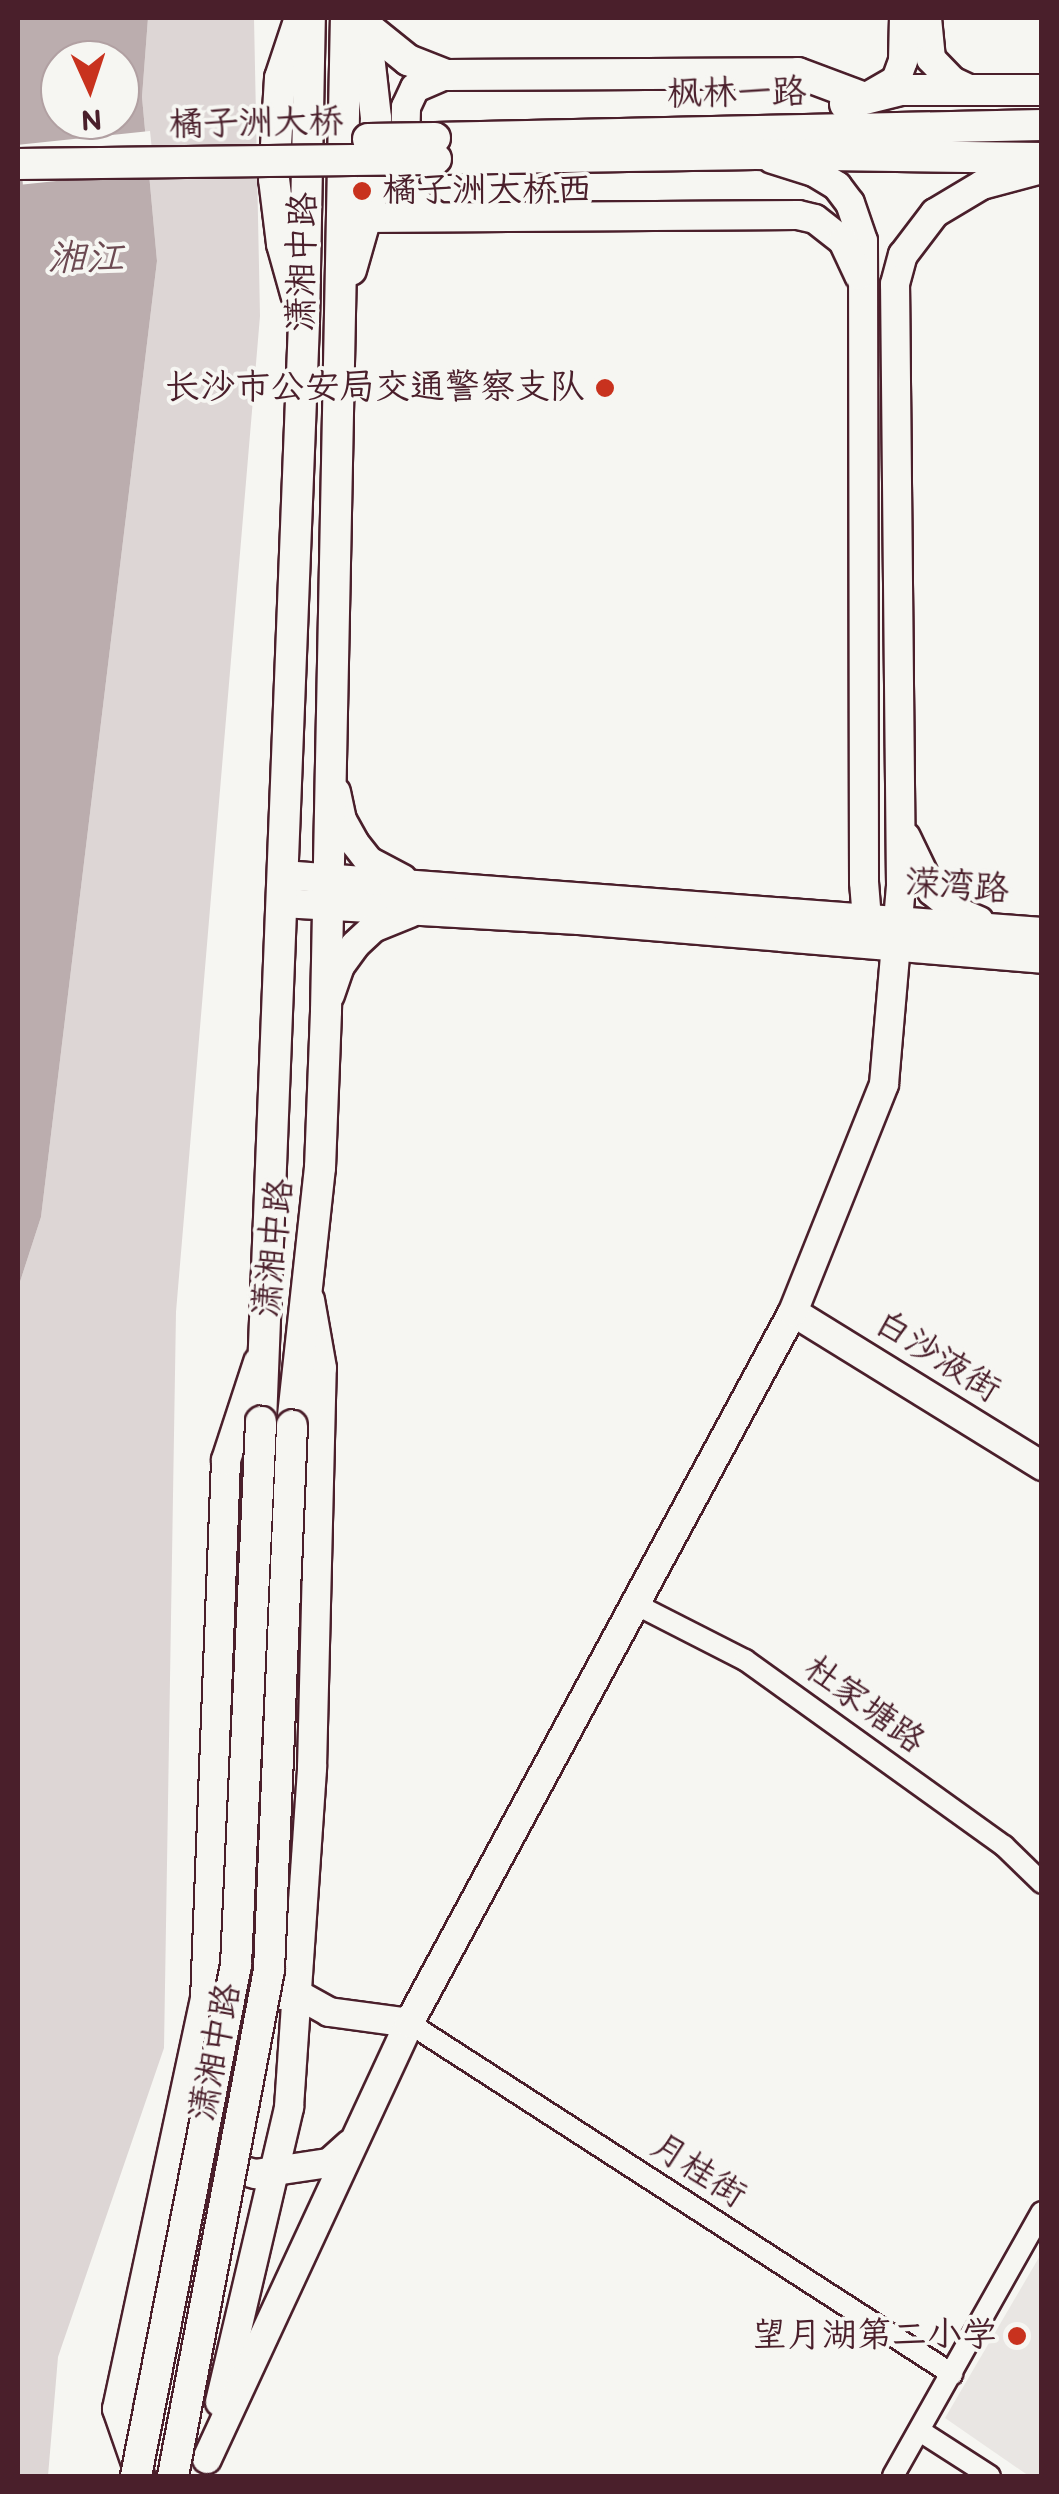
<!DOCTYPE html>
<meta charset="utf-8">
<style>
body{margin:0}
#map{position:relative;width:1059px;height:2494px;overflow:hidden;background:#f6f6f2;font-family:"Balsamiq Sans","LXGW WenKai TC",sans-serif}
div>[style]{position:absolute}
.built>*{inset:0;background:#e9e6e3}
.green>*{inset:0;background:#ddd6d5}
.water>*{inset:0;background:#bbadae}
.pier>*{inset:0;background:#f6f6f2;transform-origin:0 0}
.roads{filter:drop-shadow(2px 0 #4a1f2b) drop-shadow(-2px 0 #4a1f2b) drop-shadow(0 2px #4a1f2b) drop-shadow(0 -2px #4a1f2b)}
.street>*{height:20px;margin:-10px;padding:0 10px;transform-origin:10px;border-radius:10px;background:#f6f6f2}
.secondary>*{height:28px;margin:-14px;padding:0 14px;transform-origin:14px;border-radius:14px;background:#f6f6f2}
.primary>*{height:30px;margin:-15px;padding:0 15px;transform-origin:15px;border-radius:15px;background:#f6f6f2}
.bridges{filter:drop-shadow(2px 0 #4a1f2b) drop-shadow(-2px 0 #4a1f2b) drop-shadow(0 2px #4a1f2b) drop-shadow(0 -2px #4a1f2b)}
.primary-bridge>*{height:30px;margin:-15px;padding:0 15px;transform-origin:15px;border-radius:15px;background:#f6f6f2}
.dots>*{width:28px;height:28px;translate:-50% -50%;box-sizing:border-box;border:5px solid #f6f6f2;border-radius:50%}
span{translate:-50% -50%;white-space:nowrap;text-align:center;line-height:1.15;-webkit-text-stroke:8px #f6f6f2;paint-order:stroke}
.street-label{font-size:35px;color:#4a1f2b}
.poi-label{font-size:35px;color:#4a1f2b}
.left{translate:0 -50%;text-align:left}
.right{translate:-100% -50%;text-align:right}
.water-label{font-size:38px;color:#6c4a52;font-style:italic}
.frame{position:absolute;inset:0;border:20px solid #4a1f2b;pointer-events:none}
.north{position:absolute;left:40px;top:40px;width:100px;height:100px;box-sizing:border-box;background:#f6f6f2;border:2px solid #b1a0a2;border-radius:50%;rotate:177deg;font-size:28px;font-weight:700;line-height:40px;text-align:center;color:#4a1f2b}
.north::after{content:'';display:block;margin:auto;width:35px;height:45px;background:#c8321e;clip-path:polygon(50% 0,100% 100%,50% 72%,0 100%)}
</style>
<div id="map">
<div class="built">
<i style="clip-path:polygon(1041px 2254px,1041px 2476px,1029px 2476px,945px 2418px)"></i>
</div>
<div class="green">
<i style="clip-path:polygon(148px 18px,254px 18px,260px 316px,176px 1312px,164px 2048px,58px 2357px,48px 2476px,18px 2476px,18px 1288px,41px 1217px,157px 261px,142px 97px)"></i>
</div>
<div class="water">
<i style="clip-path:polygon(evenodd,18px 18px,148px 18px,142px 97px,157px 261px,41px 1217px,18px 1288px,18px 18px,60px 60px,120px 60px,120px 120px,60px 120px,60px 60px)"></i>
</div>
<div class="pier">
<i style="left:150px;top:131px;width:40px;height:132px;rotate:84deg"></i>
</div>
<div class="roads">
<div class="street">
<i style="left:633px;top:1603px;width:126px;rotate:27deg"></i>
<i style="left:745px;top:1660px;width:319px;rotate:35.7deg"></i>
<i style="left:1004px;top:1846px;width:53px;rotate:44.2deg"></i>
<i style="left:409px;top:2023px;width:647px;rotate:32.88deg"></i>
<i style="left:920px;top:2431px;width:83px;rotate:32.7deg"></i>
<i style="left:893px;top:2476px;width:303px;rotate:-60.6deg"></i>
</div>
<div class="secondary">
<i style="left:927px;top:18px;width:41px;rotate:84.4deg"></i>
<i style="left:931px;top:59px;width:30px;rotate:46deg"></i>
<i style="left:952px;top:81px;width:21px;rotate:25deg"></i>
<i style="left:870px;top:95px;width:30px;rotate:-30deg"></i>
<i style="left:896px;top:80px;width:20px;rotate:-70deg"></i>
<i style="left:903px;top:61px;width:43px;rotate:-88.7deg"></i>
<i style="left:772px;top:159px;width:44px;rotate:17.2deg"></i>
<i style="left:814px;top:172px;width:27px;rotate:31deg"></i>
<i style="left:837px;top:186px;width:21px;rotate:53deg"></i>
<i style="left:850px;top:203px;width:40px;rotate:71.1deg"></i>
<i style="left:863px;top:241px;width:641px;rotate:89.91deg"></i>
<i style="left:864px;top:882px;width:62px;rotate:85.4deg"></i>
<i style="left:438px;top:217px;width:32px;rotate:-146deg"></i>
<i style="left:411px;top:199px;width:16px;rotate:-117deg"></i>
<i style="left:404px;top:185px;width:78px;rotate:-88.5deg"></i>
<i style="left:406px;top:107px;width:21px;rotate:-65deg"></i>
<i style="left:415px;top:88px;width:34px;rotate:-23deg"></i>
<i style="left:365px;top:218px;width:433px;rotate:-0.4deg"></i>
<i style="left:798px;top:215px;width:17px;rotate:13deg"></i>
<i style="left:815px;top:219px;width:36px;rotate:38deg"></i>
<i style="left:843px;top:241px;width:38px;rotate:65deg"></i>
<i style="left:336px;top:792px;width:29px;rotate:78deg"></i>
<i style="left:342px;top:820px;width:25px;rotate:61deg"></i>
<i style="left:354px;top:842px;width:24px;rotate:52deg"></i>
<i style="left:369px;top:861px;width:38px;rotate:28deg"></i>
<i style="left:906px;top:837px;width:60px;rotate:64.3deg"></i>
<i style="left:932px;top:891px;width:33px;rotate:39deg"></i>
<i style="left:958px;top:912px;width:23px;rotate:23deg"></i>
<i style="left:283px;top:875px;width:761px;rotate:4.29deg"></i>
<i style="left:282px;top:903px;width:297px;rotate:3.3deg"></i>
<i style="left:579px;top:920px;width:465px;rotate:4.8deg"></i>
<i style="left:330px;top:995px;width:31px;rotate:-71deg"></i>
<i style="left:340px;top:966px;width:26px;rotate:-54deg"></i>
<i style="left:355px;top:945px;width:25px;rotate:-43deg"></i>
<i style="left:373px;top:928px;width:40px;rotate:-22deg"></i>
<i style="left:793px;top:1312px;width:293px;rotate:31.7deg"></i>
<i style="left:281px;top:1995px;width:16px;rotate:-4deg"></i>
<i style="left:297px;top:1994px;width:37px;rotate:29deg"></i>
<i style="left:329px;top:2012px;width:81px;rotate:7.8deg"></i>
<i style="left:178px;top:2153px;width:80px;rotate:15.3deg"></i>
<i style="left:255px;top:2174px;width:75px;rotate:-8.5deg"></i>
<i style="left:329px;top:2163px;width:28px;rotate:-42deg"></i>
<i style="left:220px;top:2402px;width:303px;rotate:-76.8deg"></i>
<i style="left:289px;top:2107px;width:340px;rotate:-86.1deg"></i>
<i style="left:312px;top:1768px;width:400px;rotate:-88.6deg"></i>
<i style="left:322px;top:1368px;width:69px;rotate:-100deg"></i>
<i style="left:207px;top:2459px;width:481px;rotate:-65.1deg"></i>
<i style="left:409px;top:2023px;width:808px;rotate:-61.63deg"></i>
<i style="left:793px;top:1312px;width:245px;rotate:-68.2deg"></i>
<i style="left:884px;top:1084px;width:201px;rotate:-85.1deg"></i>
<i style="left:901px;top:884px;width:600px;rotate:-90.57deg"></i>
<i style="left:895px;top:284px;width:30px;rotate:-75deg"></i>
<i style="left:903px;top:255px;width:53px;rotate:-52.7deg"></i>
<i style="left:935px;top:213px;width:55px;rotate:-30.8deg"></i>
<i style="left:982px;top:185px;width:62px;rotate:-14.9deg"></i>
<i style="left:140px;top:2475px;width:70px;rotate:-109.2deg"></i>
<i style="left:117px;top:2409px;width:418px;rotate:-77.9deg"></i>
<i style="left:205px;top:2000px;width:540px;rotate:-87.77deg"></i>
<i style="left:226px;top:1460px;width:103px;rotate:-71.9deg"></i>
</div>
<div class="primary">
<i style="left:367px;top:27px;width:53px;rotate:38.8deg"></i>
<i style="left:408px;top:60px;width:41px;rotate:21.5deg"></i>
<i style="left:446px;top:75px;width:352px;rotate:-0.3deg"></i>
<i style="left:798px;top:73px;width:72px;rotate:20.5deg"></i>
<i style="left:845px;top:104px;width:58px;rotate:-14deg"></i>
<i style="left:901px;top:90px;width:141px"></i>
<i style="left:435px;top:138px;width:607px;rotate:-1.23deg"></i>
<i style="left:436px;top:159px;width:320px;rotate:-0.9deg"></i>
<i style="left:756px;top:154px;width:286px;rotate:0.8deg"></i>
<i style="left:351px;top:270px;width:73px;rotate:-74.1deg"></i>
<i style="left:371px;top:200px;width:82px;rotate:-86.5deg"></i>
<i style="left:376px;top:118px;width:99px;rotate:-96.4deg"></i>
<i style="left:296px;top:294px;width:52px;rotate:-105.6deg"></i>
<i style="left:282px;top:244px;width:65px;rotate:-97deg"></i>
<i style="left:274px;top:179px;width:101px;rotate:-86.6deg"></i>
<i style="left:280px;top:78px;width:63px;rotate:-71.6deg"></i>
<i style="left:261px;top:1422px;width:1101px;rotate:-87.76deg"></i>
<i style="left:304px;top:322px;width:304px;rotate:-88.9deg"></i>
<i style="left:292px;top:1425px;width:259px;rotate:-83.8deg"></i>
<i style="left:320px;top:1168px;width:157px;rotate:-87.8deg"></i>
<i style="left:326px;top:1011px;width:993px;rotate:-88.85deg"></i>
</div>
</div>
<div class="bridges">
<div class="primary-bridge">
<i style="left:368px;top:139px;width:67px;rotate:-0.9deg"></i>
<i style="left:18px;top:164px;width:418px;rotate:-0.7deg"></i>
<i style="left:136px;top:2476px;width:521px;rotate:-78.93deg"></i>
<i style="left:236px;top:1965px;width:544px;rotate:-87.36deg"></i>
<i style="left:173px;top:2476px;width:515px;rotate:-79.26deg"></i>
<i style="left:269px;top:1970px;width:545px;rotate:-87.58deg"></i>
</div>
</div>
<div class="dots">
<i style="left:362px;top:191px;background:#c8321e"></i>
<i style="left:605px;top:388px;background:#c8321e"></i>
<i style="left:1017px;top:2336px;background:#c8321e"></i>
</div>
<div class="street-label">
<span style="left:737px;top:94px;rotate:-1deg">枫林一路</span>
<span style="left:256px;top:124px;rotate:-1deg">橘子洲大桥</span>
<span style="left:303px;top:262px;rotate:-89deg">潇湘中路</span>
<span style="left:957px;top:887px;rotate:4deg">溁湾路</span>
<span style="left:274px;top:1248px;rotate:-84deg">潇湘中路</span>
<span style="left:937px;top:1357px;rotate:32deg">白沙液街</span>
<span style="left:864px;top:1705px;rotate:36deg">杜家塘路</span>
<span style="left:216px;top:2052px;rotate:-79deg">潇湘中路</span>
<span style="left:698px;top:2171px;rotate:33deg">月桂街</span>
</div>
<div class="poi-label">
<span class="left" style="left:382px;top:191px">橘子洲大桥西</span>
<span class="right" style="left:585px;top:388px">长沙市公安局交通警察支队</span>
<span class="right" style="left:997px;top:2336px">望月湖第二小学</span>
</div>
<div class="water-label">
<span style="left:86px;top:259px">湘江</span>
</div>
<div class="frame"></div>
<div class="north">N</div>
</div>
